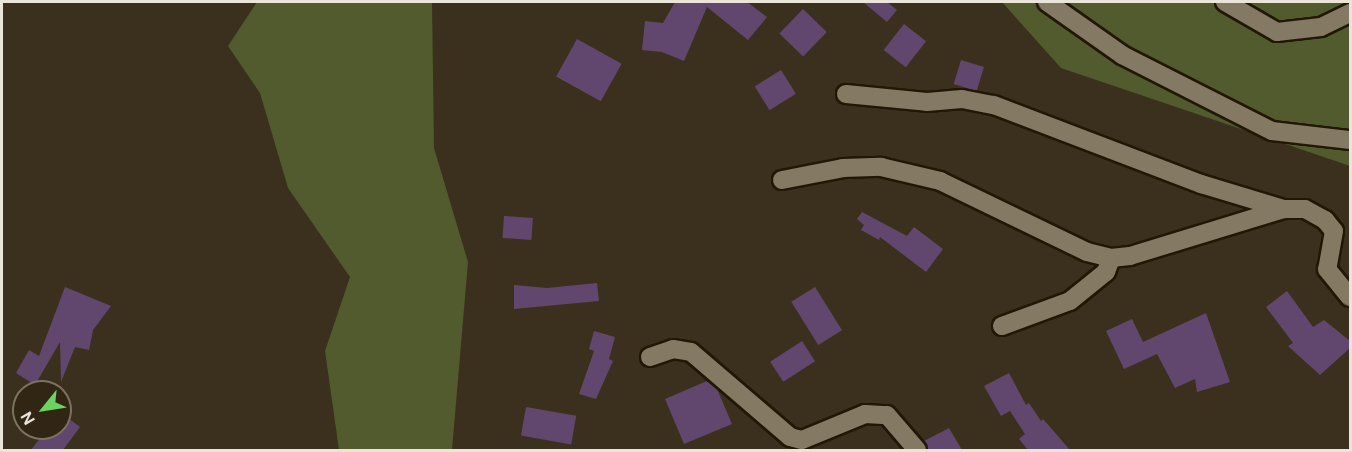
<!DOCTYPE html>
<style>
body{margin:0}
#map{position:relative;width:1352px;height:452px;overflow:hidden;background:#3a301d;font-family:"DM Sans",sans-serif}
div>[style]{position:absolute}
.green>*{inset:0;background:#515b2e}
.building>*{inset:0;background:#61476e;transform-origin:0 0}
.roads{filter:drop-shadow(2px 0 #211705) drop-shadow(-2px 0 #211705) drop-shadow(0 2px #211705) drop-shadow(0 -2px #211705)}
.street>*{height:18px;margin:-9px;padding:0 9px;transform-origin:9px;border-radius:9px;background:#847963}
span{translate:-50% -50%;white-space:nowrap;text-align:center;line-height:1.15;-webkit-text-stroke:4.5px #302613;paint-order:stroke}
.frame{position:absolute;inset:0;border:3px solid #ebe5d9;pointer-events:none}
.north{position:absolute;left:12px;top:380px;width:60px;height:60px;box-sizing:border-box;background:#302613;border:2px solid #7b7262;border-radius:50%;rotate:240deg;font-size:16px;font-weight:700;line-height:24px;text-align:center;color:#ebe5d9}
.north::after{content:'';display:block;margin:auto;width:21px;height:27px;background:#6ad363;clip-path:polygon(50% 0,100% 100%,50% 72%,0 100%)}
</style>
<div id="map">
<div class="green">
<i style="clip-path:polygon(257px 2px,432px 2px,434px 148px,468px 262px,452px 450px,339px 450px,325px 351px,350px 277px,288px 188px,260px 93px,228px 46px)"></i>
<i style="clip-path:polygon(1002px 2px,1350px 2px,1350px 166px,1061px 68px)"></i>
</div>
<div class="building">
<i style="clip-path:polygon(675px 2px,747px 2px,767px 17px,748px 40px,707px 7px,684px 61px,662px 52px,642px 50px,645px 21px,663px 23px)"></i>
<i style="clip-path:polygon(863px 2px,887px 2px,897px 10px,887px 22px)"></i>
<i style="left:803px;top:9px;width:33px;height:34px;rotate:44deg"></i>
<i style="left:904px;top:24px;width:28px;height:33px;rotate:38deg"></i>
<i style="left:577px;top:39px;width:51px;height:43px;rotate:29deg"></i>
<i style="left:961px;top:60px;width:24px;height:25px;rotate:17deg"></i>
<i style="left:781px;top:70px;width:28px;height:31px;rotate:58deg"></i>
<i style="clip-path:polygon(862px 212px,907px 236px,914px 227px,943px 249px,926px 272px,880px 237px,879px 240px,861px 230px,864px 225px,857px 219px)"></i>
<i style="left:504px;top:216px;width:29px;height:22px;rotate:4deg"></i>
<i style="clip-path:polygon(597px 283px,599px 301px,514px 309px,514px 285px,547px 288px)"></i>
<i style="clip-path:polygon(65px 287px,111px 306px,93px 330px,89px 350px,75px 347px,61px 382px,60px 342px,35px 385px,16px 373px,29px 350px,39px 356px)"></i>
<i style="left:815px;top:287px;width:51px;height:28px;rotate:58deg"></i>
<i style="clip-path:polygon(1287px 291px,1313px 327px,1324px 320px,1350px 341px,1350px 348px,1320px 375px,1288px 346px,1293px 343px,1266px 307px)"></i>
<i style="clip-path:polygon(1206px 313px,1230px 382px,1197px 392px,1195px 379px,1175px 388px,1157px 354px,1124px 369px,1106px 331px,1132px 319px,1143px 342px)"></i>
<i style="clip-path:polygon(594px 331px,615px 337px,609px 359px,613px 361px,596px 399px,579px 394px,594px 351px,589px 349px)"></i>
<i style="left:802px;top:341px;width:24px;height:38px;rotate:57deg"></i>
<i style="clip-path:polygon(1009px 373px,1026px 405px,1029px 403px,1041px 421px,1043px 419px,1070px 450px,1028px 450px,1019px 439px,1025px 434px,1010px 411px,1001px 416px,984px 386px)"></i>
<i style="clip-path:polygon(707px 381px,717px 389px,732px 424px,684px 444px,665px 399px)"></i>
<i style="left:526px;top:407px;width:51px;height:29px;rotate:10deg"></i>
<i style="clip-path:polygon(60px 412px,80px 427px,63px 450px,31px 450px,48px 428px,60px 428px)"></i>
<i style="clip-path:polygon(949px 428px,962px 450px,928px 450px,924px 441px)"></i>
</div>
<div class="roads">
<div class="street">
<i style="left:1047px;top:2px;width:92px;rotate:35.2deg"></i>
<i style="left:1122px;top:55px;width:168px;rotate:26.9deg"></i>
<i style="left:1272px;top:131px;width:79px;rotate:6.6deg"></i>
<i style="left:1225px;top:2px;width:60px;rotate:30deg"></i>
<i style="left:1277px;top:32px;width:44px;rotate:-6.5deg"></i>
<i style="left:1321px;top:27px;width:32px;rotate:-26deg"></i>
<i style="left:846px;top:94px;width:81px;rotate:5.6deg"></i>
<i style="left:927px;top:102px;width:35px;rotate:-5deg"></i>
<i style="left:962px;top:99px;width:33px;rotate:11deg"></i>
<i style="left:994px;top:105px;width:222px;rotate:20.9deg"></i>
<i style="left:1201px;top:184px;width:87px;rotate:16.8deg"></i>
<i style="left:782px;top:180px;width:62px;rotate:-11.1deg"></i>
<i style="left:843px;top:168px;width:38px;rotate:-2deg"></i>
<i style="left:881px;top:167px;width:61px;rotate:13.3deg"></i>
<i style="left:940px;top:181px;width:163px;rotate:25.8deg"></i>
<i style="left:1087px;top:252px;width:25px;rotate:14deg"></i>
<i style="left:1111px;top:258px;width:19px;rotate:-6deg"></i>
<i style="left:1130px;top:256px;width:161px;rotate:-17deg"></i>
<i style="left:1284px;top:209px;width:21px"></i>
<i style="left:1305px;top:209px;width:23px;rotate:29deg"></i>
<i style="left:1325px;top:220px;width:14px;rotate:51deg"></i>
<i style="left:1334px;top:231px;width:39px;rotate:100deg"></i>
<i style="left:1327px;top:269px;width:36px;rotate:51deg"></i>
<i style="left:1002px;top:326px;width:72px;rotate:-20.2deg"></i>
<i style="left:1070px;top:301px;width:46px;rotate:-38.9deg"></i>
<i style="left:1106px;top:272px;width:15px;rotate:-70deg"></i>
<i style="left:650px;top:357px;width:24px;rotate:-19deg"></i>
<i style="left:673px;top:349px;width:18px;rotate:9deg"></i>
<i style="left:691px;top:352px;width:130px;rotate:40.6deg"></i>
<i style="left:790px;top:437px;width:12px;rotate:14deg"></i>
<i style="left:802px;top:440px;width:68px;rotate:-22.4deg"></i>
<i style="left:865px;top:414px;width:22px;rotate:3deg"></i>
<i style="left:887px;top:415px;width:46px;rotate:49.4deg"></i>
</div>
</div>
<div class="frame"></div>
<div class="north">N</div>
</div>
